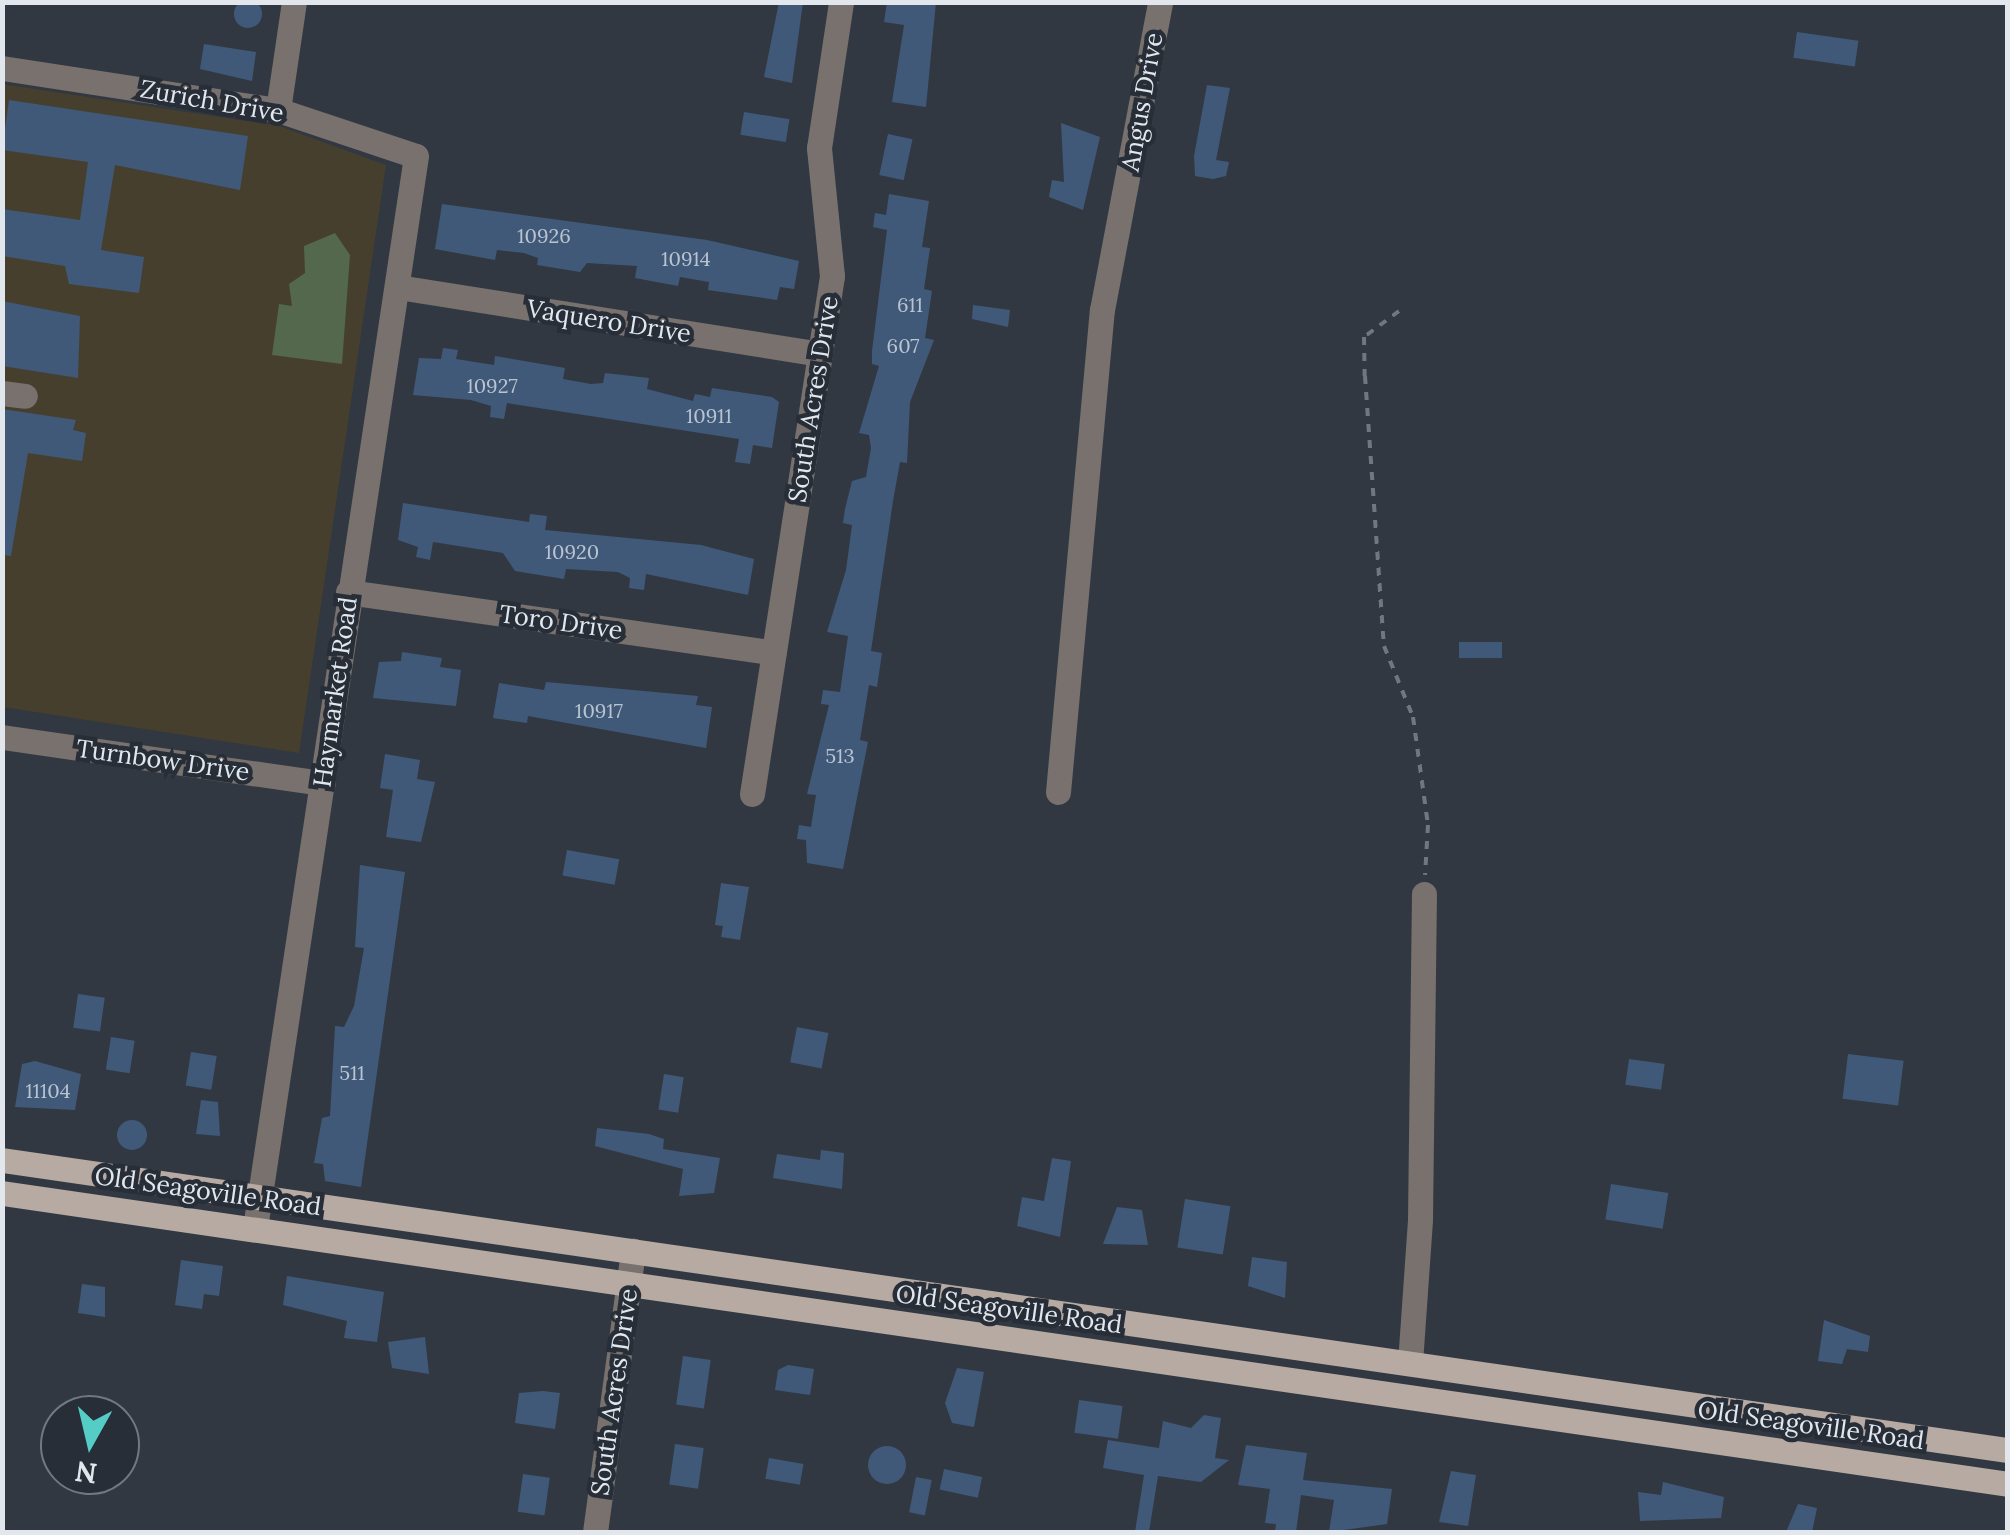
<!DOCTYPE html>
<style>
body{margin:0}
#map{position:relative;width:2010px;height:1535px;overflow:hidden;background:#313842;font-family:Lora,serif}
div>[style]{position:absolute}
.education>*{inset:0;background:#463f2d}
.green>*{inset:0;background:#54684e}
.building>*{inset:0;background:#405979;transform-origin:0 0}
.round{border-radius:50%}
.path>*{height:4px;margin-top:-2px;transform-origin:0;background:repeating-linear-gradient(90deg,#717780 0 8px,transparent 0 16px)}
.minor>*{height:25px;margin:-12.5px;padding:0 12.5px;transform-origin:12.5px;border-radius:12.5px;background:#78716e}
.major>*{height:25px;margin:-12.5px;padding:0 12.5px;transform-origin:12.5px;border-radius:12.5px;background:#b6aaa3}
span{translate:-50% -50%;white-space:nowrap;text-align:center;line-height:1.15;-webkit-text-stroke:9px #272e38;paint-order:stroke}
.number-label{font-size:20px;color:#bac4d0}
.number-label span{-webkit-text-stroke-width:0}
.street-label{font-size:25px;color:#e2e7ed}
.frame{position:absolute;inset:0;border:5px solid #e2e7ed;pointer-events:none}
.north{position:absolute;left:40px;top:1395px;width:100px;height:100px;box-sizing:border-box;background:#272e38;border:2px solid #727880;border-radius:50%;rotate:188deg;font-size:28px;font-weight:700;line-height:40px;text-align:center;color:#e2e7ed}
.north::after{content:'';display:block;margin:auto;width:35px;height:45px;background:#55cdc6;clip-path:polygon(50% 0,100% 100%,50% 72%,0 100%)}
</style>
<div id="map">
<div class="education">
<i style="clip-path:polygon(2px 84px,279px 126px,386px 165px,299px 753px,3px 707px)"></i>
</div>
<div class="green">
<i style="clip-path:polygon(335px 233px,350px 255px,342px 364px,272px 355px,279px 304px,292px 306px,289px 284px,305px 273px,304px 246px)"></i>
</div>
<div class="building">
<i class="round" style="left:234px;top:0;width:28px;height:28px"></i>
<i style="clip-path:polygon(779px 2px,803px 2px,792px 83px,764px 77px)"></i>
<i style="clip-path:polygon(887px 2px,936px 2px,926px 107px,892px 102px,904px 25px,884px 22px)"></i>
<i style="left:1797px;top:32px;width:62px;height:26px;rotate:8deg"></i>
<i style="clip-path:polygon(204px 44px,256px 52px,252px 81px,200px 69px)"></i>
<i style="clip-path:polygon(1207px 85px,1230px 88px,1216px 160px,1229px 162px,1226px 176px,1213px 179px,1195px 176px,1194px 156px)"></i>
<i style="clip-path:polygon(9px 100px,248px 136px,240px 190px,115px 165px,101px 250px,144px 257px,139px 293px,69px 284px,65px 266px,2px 256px,2px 209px,80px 220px,88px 162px,2px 150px)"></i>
<i style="left:744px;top:112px;width:46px;height:23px;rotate:9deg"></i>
<i style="clip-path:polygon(1061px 123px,1100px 137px,1083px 210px,1049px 197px,1052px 180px,1064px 182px)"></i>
<i style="left:888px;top:134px;width:25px;height:42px;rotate:12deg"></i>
<i style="clip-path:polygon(889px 194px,929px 201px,922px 247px,930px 248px,924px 289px,932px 291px,925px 338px,934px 340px,910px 402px,907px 463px,900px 462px,893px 501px,871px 651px,882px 653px,877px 687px,869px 685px,860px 740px,868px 742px,843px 869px,807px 863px,806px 840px,797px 839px,799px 825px,811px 827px,816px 795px,807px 794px,829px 705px,821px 704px,823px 690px,840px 692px,848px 636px,827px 632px,846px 570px,852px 525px,843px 523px,845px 509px,852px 481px,866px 477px,871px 448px,869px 435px,859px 433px,879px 366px,872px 364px,872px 351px,887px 230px,873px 227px,875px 213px,886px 215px)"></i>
<i style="clip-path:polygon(442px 204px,707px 240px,799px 261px,794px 289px,780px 287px,777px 300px,708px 290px,709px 282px,680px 277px,678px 286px,635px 278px,637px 266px,587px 263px,580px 272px,537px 265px,538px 258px,524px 253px,497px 250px,495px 260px,435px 249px)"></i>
<i style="clip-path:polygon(2px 301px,80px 316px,78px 378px,2px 366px)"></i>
<i style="clip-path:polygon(973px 305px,1010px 310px,1008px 327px,972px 319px)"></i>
<i style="clip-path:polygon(443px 348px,458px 350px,456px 359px,494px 365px,495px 356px,565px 368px,563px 379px,591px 384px,603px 383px,605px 373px,649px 378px,647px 389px,693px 401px,695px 394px,710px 397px,712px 388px,772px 397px,779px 402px,772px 448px,753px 445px,750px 464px,735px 462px,739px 439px,507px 403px,504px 419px,490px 417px,491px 406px,471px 400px,413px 395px,419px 358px,441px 359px)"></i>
<i style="clip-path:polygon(2px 409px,76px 420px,73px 430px,86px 433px,82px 461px,28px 453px,11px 556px,2px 555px)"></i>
<i style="clip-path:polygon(403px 503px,529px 522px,530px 514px,547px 516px,545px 530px,701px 545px,754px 559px,748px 595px,646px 574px,644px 590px,629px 588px,630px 578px,618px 572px,566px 569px,564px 579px,515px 571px,503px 553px,433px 542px,430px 560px,416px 557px,418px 547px,398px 540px)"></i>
<i style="left:1502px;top:642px;width:16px;height:43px;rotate:90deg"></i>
<i style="clip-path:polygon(402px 652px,442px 658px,440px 667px,461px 670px,456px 706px,373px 698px,379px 662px,401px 661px)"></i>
<i style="clip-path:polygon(546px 682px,698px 696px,696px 705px,712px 707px,706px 748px,528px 716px,527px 723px,493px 718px,499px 683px,544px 690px)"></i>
<i style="clip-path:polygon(385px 754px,420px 760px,417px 779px,435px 782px,421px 842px,386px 837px,393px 790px,380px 788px)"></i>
<i style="left:567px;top:850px;width:53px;height:26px;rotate:10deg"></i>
<i style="clip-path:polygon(360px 865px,405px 872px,361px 1187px,325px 1181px,323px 1164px,314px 1163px,322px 1118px,330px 1116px,335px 1026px,344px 1027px,354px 1006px,364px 948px,355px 947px)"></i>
<i style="clip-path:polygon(721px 883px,749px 887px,740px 940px,721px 937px,723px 926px,715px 925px)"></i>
<i style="left:78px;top:994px;width:27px;height:34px;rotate:8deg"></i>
<i style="left:797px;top:1027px;width:32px;height:36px;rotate:11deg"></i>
<i style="left:111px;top:1037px;width:24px;height:33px;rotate:9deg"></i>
<i style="left:191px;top:1052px;width:26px;height:34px;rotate:9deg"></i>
<i style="left:1848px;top:1054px;width:56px;height:45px;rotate:7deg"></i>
<i style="left:1629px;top:1059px;width:36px;height:26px;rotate:8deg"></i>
<i style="clip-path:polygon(35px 1061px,81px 1074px,75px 1110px,15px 1107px,22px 1064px)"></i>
<i style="left:664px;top:1074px;width:20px;height:36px;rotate:9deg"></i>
<i style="clip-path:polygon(201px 1100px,218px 1102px,220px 1136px,196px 1134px)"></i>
<i class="round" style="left:117px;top:1120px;width:30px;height:30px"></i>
<i style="clip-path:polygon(597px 1128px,649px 1134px,664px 1139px,663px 1149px,720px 1158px,714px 1193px,679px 1196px,683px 1169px,595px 1146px)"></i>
<i style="clip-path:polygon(821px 1150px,844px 1153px,842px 1189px,773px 1178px,777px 1154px,820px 1160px)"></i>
<i style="clip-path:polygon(1052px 1158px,1071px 1161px,1060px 1237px,1017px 1226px,1022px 1197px,1044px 1201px)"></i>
<i style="left:1611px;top:1184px;width:58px;height:36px;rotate:9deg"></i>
<i style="left:1185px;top:1199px;width:46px;height:49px;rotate:9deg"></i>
<i style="clip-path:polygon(1117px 1207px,1142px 1210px,1148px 1245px,1103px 1244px)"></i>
<i style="clip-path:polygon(1252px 1257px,1287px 1262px,1285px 1298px,1248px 1286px)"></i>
<i style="clip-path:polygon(181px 1260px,223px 1266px,219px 1296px,204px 1294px,202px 1309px,175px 1305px)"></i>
<i style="clip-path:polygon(287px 1276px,384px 1292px,377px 1342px,344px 1338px,347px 1321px,283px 1305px)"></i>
<i style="clip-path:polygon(82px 1284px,105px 1287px,105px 1317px,78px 1313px)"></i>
<i style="clip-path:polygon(1824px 1320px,1870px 1336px,1868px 1352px,1847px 1349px,1842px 1364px,1818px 1361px)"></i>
<i style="clip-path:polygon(425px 1337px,429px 1374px,392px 1368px,388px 1342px)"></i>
<i style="left:683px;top:1356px;width:28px;height:49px;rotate:8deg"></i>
<i style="clip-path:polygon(788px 1365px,814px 1369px,810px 1395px,775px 1390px,778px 1370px)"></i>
<i style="clip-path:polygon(957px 1368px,984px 1372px,974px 1427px,952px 1423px,945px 1403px)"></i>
<i style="clip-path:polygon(543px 1391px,560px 1393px,555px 1429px,515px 1423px,519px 1393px)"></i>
<i style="left:1079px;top:1400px;width:44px;height:33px;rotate:8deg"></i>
<i style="clip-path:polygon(1204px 1415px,1221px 1418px,1215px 1458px,1229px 1460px,1201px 1482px,1158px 1476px,1149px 1532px,1135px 1532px,1144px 1475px,1103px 1468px,1108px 1440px,1159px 1448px,1163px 1421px,1191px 1428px)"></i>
<i style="left:675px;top:1444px;width:29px;height:41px;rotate:8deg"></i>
<i style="clip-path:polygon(1246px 1445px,1307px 1453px,1303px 1480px,1392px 1489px,1387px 1524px,1329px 1532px,1334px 1500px,1301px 1495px,1296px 1532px,1275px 1532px,1276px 1524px,1265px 1523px,1270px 1489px,1238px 1485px)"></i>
<i class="round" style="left:868px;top:1446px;width:38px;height:38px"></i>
<i style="left:769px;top:1458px;width:35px;height:21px;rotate:10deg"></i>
<i style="left:944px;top:1469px;width:39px;height:21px;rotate:12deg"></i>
<i style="clip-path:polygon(1451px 1471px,1476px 1475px,1468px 1526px,1439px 1522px)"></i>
<i style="left:523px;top:1474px;width:27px;height:38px;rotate:8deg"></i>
<i style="left:916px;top:1477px;width:16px;height:36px;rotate:11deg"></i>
<i style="clip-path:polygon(1663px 1482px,1724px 1497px,1721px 1518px,1640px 1521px,1638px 1492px,1661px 1495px)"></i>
<i style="clip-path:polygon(1798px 1504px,1817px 1508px,1812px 1532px,1786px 1532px)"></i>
</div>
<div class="path">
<i style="left:1399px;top:311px;width:44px;rotate:143.4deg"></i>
<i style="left:1364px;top:337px;width:39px;rotate:89deg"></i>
<i style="left:1365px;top:376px;width:271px;rotate:86deg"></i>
<i style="left:1384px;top:646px;width:77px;rotate:67.8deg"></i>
<i style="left:1413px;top:717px;width:109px;rotate:82.1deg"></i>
<i style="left:1428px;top:825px;width:50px;rotate:93.4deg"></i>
</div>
<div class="minor">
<i style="left:2px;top:68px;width:279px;rotate:8.7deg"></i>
<i style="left:278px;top:110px;width:145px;rotate:18.4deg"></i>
<i style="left:416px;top:156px;width:1084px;rotate:98.54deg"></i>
<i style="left:278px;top:110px;width:109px;rotate:-81.6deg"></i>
<i style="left:398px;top:287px;width:427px;rotate:9deg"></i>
<i style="left:2px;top:393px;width:23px;rotate:7deg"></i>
<i style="left:348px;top:592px;width:430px;rotate:8.1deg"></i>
<i style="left:2px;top:737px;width:324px;rotate:8.2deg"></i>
<i style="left:1058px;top:792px;width:484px;rotate:-84.8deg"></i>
<i style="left:1102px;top:310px;width:313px;rotate:-79.3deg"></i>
<i style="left:752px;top:794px;width:524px;rotate:-81.22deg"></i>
<i style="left:832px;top:276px;width:129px;rotate:-95.8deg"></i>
<i style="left:819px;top:148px;width:148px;rotate:-81.4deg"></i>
<i style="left:1410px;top:1363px;width:144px;rotate:-86deg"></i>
<i style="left:1420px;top:1219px;width:325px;rotate:-89.3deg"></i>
<i style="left:595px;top:1532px;width:284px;rotate:-82.3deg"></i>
</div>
<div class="major">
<i style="left:2px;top:1160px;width:2027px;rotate:8.23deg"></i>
<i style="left:2px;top:1193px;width:2027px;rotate:8.25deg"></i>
</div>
<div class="number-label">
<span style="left:544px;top:235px">10926</span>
<span style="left:686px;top:258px">10914</span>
<span style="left:910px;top:304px">611</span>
<span style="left:903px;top:345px">607</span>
<span style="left:492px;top:385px">10927</span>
<span style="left:709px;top:415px">10911</span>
<span style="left:572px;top:551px">10920</span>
<span style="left:599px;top:710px">10917</span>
<span style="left:840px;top:755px">513</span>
<span style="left:352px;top:1072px">511</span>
<span style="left:48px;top:1090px">11104</span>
</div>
<div class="street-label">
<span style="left:212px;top:101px;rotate:10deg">Zurich Drive</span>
<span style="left:1142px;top:102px;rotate:-80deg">Angus Drive</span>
<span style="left:609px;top:321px;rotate:9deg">Vaquero Drive</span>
<span style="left:813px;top:399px;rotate:-81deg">South Acres Drive</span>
<span style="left:561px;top:622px;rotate:8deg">Toro Drive</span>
<span style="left:335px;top:692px;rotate:-82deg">Haymarket Road</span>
<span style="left:163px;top:760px;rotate:8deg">Turnbow Drive</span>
<span style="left:208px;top:1191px;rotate:8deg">Old Seagoville Road</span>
<span style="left:1009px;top:1309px;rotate:8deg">Old Seagoville Road</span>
<span style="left:614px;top:1392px;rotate:-82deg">South Acres Drive</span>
<span style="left:1811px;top:1425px;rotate:8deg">Old Seagoville Road</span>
</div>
<div class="frame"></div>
<div class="north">N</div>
</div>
